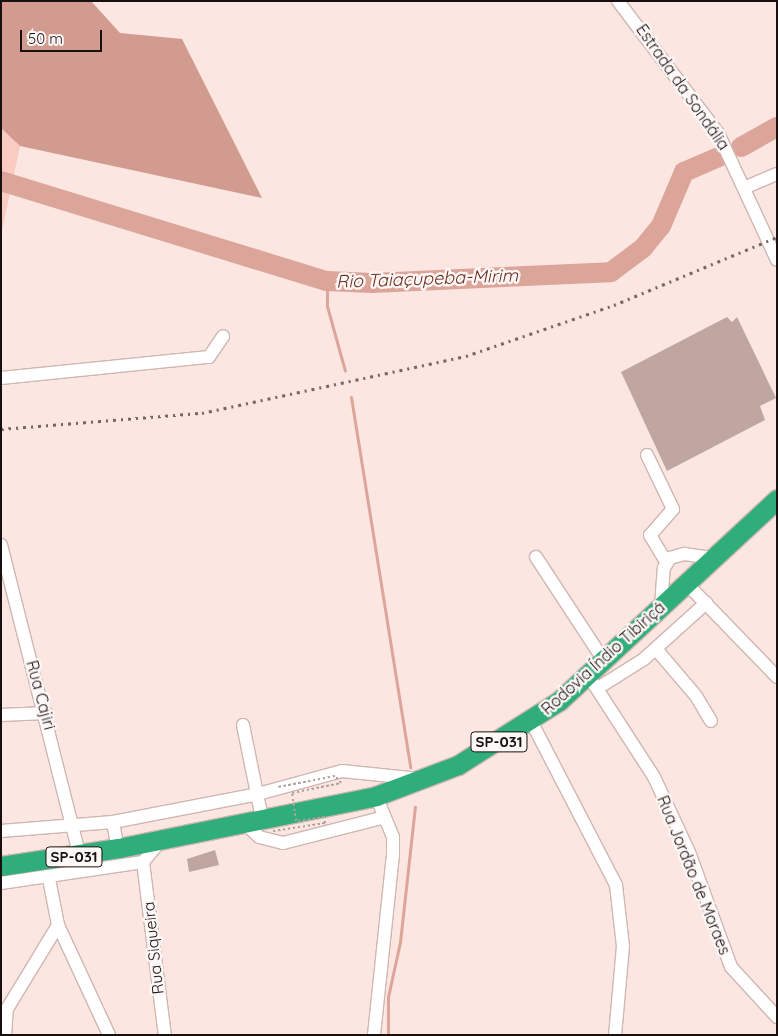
<!DOCTYPE html>
<meta charset="utf-8">
<style>
body{margin:0}
#map{position:relative;width:778px;height:1036px;overflow:hidden;background:#fbe6e1;font-family:Quicksand,sans-serif}
div>[style]{position:absolute}
.green>*{inset:0;background:#f9cbc1}
.forest>*{inset:0;background:#d19b8f}
.stream>*{height:3px;margin:-1.5px;padding:0 1.5px;transform-origin:1.5px;border-radius:1.5px;background:#dca599}
.river>*{height:20px;margin:-10px;padding:0 10px;transform-origin:10px;border-radius:10px;background:#dca599}
.building>*{inset:0;background:#bfa6a1}
.roads{filter:drop-shadow(1px 0 #d0b6b1) drop-shadow(-1px 0 #d0b6b1) drop-shadow(0 1px #d0b6b1) drop-shadow(0 -1px #d0b6b1)}
.minor>*{height:12px;margin:-6px;padding:0 6px;transform-origin:6px;border-radius:6px;background:#fff}
.highway>*{height:19px;margin:-9.5px;padding:0 9.5px;transform-origin:9.5px;border-radius:9.5px;background:#2fad7a}
.rail>*{height:3px;margin-top:-1.5px;transform-origin:0;background:repeating-linear-gradient(90deg,#736663 0 2.5px,transparent 0 7.5px)}
.path-bridge>*{height:2px;margin-top:-1px;transform-origin:0;background:repeating-linear-gradient(90deg,#b1a09c 0 2.5px,transparent 0 5px)}
span{translate:-50% -50%;white-space:nowrap;text-align:center;line-height:1.15;-webkit-text-stroke:5px #fdf7f6;paint-order:stroke}
.shield-label span{padding:1px 4px;background:#fdf7f6;border:1px solid;border-radius:4px;-webkit-text-stroke-width:0}
.shield-label{font-size:15px;color:#18100e;font-weight:700}
.street-label{font-size:16px;color:#18100e}
.water-label{font-size:18px;color:#6e2b1f;font-style:italic}
.frame{position:absolute;inset:0;border:2px solid #18100e;pointer-events:none}
.scale{position:absolute;left:20px;top:30px;width:82px;height:22px;box-sizing:border-box;border:2px solid #18100e;border-top:0;padding-left:6px;font-size:15px;line-height:18px;white-space:nowrap;color:#18100e;-webkit-text-stroke:4px #fdf7f6;paint-order:stroke}
</style>
<div id="map">
<div class="green">
<i style="clip-path:polygon(1px 128px,20px 146px,1px 235px)"></i>
</div>
<div class="forest">
<i style="clip-path:polygon(1px 1px,91px 1px,120px 33px,182px 39px,262px 198px,20px 146px,1px 128px)"></i>
</div>
<div class="stream">
<i style="left:327px;top:281px;width:25px;rotate:90deg"></i>
<i style="left:327px;top:306px;width:67px;rotate:74.5deg"></i>
<i style="left:351px;top:397px;width:375px;rotate:80.9deg"></i>
<i style="left:388px;top:1035px;width:38px;rotate:-90deg"></i>
<i style="left:388px;top:997px;width:56px;rotate:-77.7deg"></i>
<i style="left:400px;top:942px;width:136px;rotate:-83.7deg"></i>
</div>
<div class="river">
<i style="left:741px;top:147px;width:41px;rotate:-29.1deg"></i>
<i style="left:1px;top:181px;width:341px;rotate:17.1deg"></i>
<i style="left:327px;top:281px;width:45px;rotate:2.5deg"></i>
<i style="left:372px;top:283px;width:239px;rotate:-2.6deg"></i>
<i style="left:611px;top:272px;width:40px;rotate:-37deg"></i>
<i style="left:643px;top:248px;width:28px;rotate:-51deg"></i>
<i style="left:661px;top:226px;width:59px;rotate:-66.9deg"></i>
<i style="left:684px;top:172px;width:40px;rotate:-23.4deg"></i>
</div>
<div class="building">
<i style="clip-path:polygon(727px 317px,732px 322px,737px 317px,776px 398px,760px 406px,765px 420px,667px 471px,621px 372px)"></i>
<i style="clip-path:polygon(215px 850px,219px 865px,189px 872px,187px 859px)"></i>
</div>
<div class="roads">
<div class="minor">
<i style="left:618px;top:1px;width:166px;rotate:52.9deg"></i>
<i style="left:718px;top:133px;width:140px;rotate:65.1deg"></i>
<i style="left:746px;top:187px;width:34px;rotate:-23deg"></i>
<i style="left:1px;top:378px;width:209px;rotate:-5.8deg"></i>
<i style="left:209px;top:357px;width:25px;rotate:-56deg"></i>
<i style="left:647px;top:455px;width:60px;rotate:64.3deg"></i>
<i style="left:673px;top:509px;width:35px;rotate:131deg"></i>
<i style="left:650px;top:535px;width:31px;rotate:59deg"></i>
<i style="left:1px;top:545px;width:310px;rotate:75.8deg"></i>
<i style="left:536px;top:557px;width:124px;rotate:56.8deg"></i>
<i style="left:686px;top:583px;width:131px;rotate:45.9deg"></i>
<i style="left:661px;top:607px;width:39px;rotate:-86deg"></i>
<i style="left:664px;top:568px;width:12px;rotate:-59deg"></i>
<i style="left:670px;top:558px;width:15px;rotate:-16deg"></i>
<i style="left:684px;top:554px;width:30px;rotate:8deg"></i>
<i style="left:656px;top:649px;width:62px;rotate:49.6deg"></i>
<i style="left:696px;top:696px;width:29px;rotate:59deg"></i>
<i style="left:588px;top:675px;width:121px;rotate:57.1deg"></i>
<i style="left:654px;top:777px;width:83px;rotate:65deg"></i>
<i style="left:689px;top:852px;width:122px;rotate:69.9deg"></i>
<i style="left:731px;top:967px;width:68px;rotate:47.4deg"></i>
<i style="left:598px;top:688px;width:54px;rotate:-32.2deg"></i>
<i style="left:644px;top:659px;width:84px;rotate:-42.1deg"></i>
<i style="left:1px;top:715px;width:45px;rotate:-2.5deg"></i>
<i style="left:531px;top:721px;width:185px;rotate:62.6deg"></i>
<i style="left:616px;top:885px;width:61px;rotate:83.5deg"></i>
<i style="left:623px;top:946px;width:89px;rotate:95.1deg"></i>
<i style="left:243px;top:725px;width:95px;rotate:78.5deg"></i>
<i style="left:242px;top:821px;width:23px;rotate:43deg"></i>
<i style="left:259px;top:837px;width:25px;rotate:14deg"></i>
<i style="left:283px;top:843px;width:105px;rotate:-14.3deg"></i>
<i style="left:113px;top:822px;width:17px;rotate:80deg"></i>
<i style="left:1px;top:831px;width:112px;rotate:-4.6deg"></i>
<i style="left:113px;top:822px;width:148px;rotate:-10.9deg"></i>
<i style="left:258px;top:794px;width:87px;rotate:-15.3deg"></i>
<i style="left:342px;top:771px;width:78px;rotate:5.9deg"></i>
<i style="left:143px;top:862px;width:174px;rotate:82.8deg"></i>
<i style="left:49px;top:879px;width:47px;rotate:78.9deg"></i>
<i style="left:58px;top:925px;width:121px;rotate:65.1deg"></i>
<i style="left:1px;top:883px;width:144px;rotate:-8.4deg"></i>
<i style="left:143px;top:862px;width:34px;rotate:-50deg"></i>
<i style="left:5px;top:1035px;width:26px;rotate:-86deg"></i>
<i style="left:7px;top:1009px;width:98px;rotate:-58.7deg"></i>
<i style="left:374px;top:1035px;width:183px;rotate:-84deg"></i>
<i style="left:393px;top:853px;width:16px;rotate:-90deg"></i>
<i style="left:393px;top:837px;width:44px;rotate:-112.5deg"></i>
</div>
<div class="highway">
<i style="left:1px;top:866px;width:119px;rotate:-8.7deg"></i>
<i style="left:119px;top:848px;width:262px;rotate:-11.4deg"></i>
<i style="left:376px;top:796px;width:88px;rotate:-20.7deg"></i>
<i style="left:458px;top:765px;width:120px;rotate:-32.4deg"></i>
<i style="left:559px;top:701px;width:297px;rotate:-42.8deg"></i>
</div>
</div>
<div class="rail">
<i style="left:1px;top:429px;width:202px;rotate:-4.6deg"></i>
<i style="left:202px;top:413px;width:270px;rotate:-12.2deg"></i>
<i style="left:466px;top:356px;width:157px;rotate:-19deg"></i>
<i style="left:614px;top:305px;width:177px;rotate:-22.6deg"></i>
</div>
<div class="path-bridge">
<i style="left:273px;top:831px;width:53px;rotate:-8.7deg"></i>
<i style="left:325px;top:823px;width:6px;rotate:-90deg"></i>
<i style="left:325px;top:817px;width:29px;rotate:172deg"></i>
<i style="left:296px;top:821px;width:28px;rotate:-98deg"></i>
<i style="left:292px;top:793px;width:50px;rotate:-11.5deg"></i>
<i style="left:341px;top:783px;width:9px;rotate:-131deg"></i>
<i style="left:335px;top:776px;width:58px;rotate:169.1deg"></i>
</div>
<div class="shield-label">
<span style="left:499px;top:742px">SP-031</span>
<span style="left:74px;top:857px">SP-031</span>
</div>
<div class="street-label">
<span style="left:683px;top:87px;rotate:55deg">Estrada da Sondália</span>
<span style="left:603px;top:658px;rotate:-42deg">Rodovia Índio Tibiriçá</span>
<span style="left:41px;top:695px;rotate:75deg">Rua Cajiri</span>
<span style="left:694px;top:875px;rotate:68deg">Rua Jordão de Moraes</span>
<span style="left:153px;top:948px;rotate:-96deg">Rua Siqueira</span>
</div>
<div class="water-label">
<span style="left:427px;top:279px;rotate:-2deg">Rio Taiaçupeba-Mirim</span>
</div>
<div class="frame"></div>
<div class="scale">50 m</div>
</div>
